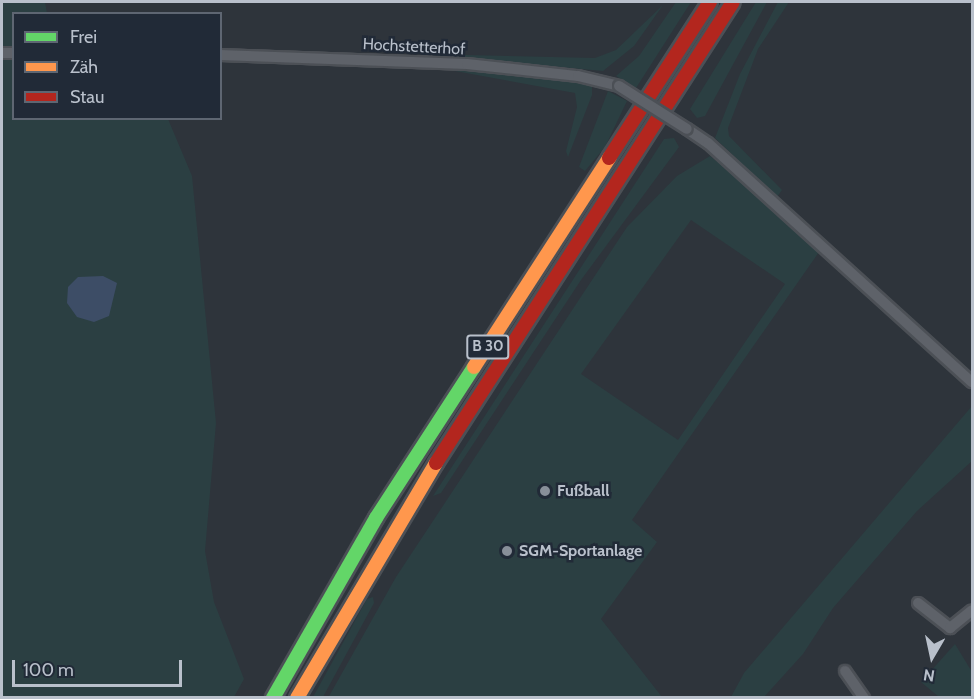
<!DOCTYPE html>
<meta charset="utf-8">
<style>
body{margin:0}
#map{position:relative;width:974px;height:699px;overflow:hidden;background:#2e343b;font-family:Cabin,sans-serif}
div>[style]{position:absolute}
.green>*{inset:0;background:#2b3f42}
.water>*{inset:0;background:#3d4d66}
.roads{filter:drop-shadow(2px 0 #4c5056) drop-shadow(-2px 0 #4c5056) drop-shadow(0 2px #4c5056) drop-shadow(0 -2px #4c5056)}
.street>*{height:10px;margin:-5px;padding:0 5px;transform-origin:5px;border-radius:5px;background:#5e6269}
.fast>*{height:14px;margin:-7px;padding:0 7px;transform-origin:7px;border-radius:7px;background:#63d668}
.slow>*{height:14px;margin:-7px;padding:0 7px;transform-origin:7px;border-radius:7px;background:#ff974d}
.jam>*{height:14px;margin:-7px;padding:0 7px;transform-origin:7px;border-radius:7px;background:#b3261e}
.bridges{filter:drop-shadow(2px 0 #4c5056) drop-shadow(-2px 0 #4c5056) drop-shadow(0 2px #4c5056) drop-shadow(0 -2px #4c5056)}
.street-bridge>*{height:10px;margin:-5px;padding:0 5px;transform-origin:5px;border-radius:5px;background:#5e6269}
.dots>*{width:16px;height:16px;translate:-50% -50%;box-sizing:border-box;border:3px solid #212a37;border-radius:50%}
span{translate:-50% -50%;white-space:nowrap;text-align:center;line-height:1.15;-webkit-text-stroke:5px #212a37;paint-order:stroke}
.shield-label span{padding:2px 4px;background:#212a37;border:2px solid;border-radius:4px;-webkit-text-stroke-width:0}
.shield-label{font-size:15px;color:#b9c0cb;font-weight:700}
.street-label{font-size:16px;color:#b9c0cb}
.poi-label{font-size:16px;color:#b9c0cb;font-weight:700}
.left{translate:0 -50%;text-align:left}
.frame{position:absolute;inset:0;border:3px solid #b9c0cb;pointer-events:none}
.legend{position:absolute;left:12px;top:12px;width:210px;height:108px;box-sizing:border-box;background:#212a37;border:2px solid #5e6672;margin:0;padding:8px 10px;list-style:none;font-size:18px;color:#b9c0cb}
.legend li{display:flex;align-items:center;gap:12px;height:30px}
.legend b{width:30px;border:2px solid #5e6672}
.north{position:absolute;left:902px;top:627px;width:60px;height:60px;-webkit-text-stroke:4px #212a37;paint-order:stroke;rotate:189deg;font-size:16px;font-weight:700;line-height:24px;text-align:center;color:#b9c0cb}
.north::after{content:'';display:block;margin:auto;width:21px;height:27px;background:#b9c0cb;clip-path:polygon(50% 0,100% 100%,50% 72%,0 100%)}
.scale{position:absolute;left:12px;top:660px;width:170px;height:27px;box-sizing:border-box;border:3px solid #b9c0cb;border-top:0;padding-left:8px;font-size:18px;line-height:21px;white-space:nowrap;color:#b9c0cb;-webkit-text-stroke:4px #212a37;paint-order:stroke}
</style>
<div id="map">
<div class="green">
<i style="clip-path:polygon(2px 2px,45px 2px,47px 13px,14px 14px,13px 49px,2px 49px)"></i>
<i style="clip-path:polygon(676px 2px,691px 2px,636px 88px,616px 76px,639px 56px)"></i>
<i style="clip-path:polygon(756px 2px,767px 2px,705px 116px,697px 118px,690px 109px)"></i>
<i style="clip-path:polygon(778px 2px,789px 2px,758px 49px,728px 128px,729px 136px,782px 190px,777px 197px,715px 138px,740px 74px)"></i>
<i style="clip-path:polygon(663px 5px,634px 46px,603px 71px,421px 54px,595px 58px,616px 50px)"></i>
<i style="clip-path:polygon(13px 56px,14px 118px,168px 119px,192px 176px,216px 423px,205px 551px,214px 602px,244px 679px,234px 697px,2px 697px,2px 57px)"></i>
<i style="clip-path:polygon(433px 67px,585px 80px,592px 86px,592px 95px,568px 157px,566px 151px,577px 107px,575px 93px)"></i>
<i style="clip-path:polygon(608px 91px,627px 101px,605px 147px,585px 171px,579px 167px)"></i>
<i style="clip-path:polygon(674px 138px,679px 147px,581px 280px,441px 493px,433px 496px,664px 139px)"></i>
<i style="clip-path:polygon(evenodd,710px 156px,754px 190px,819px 252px,632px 520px,657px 542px,601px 619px,662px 697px,328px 698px,396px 577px,627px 227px,677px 176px,710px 156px,691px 220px,785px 284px,678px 440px,581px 374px,691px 220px)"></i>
<i style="clip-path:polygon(972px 406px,972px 461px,917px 511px,833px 608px,803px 654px,764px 697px,731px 697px,744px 673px)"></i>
<i style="clip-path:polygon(373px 597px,374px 603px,323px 697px,313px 697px,367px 599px)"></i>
<i style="clip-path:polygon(955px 644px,972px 672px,972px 697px,939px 697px,921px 682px)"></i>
</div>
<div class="water">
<i style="clip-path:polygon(103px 276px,117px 283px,109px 316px,94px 322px,77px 317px,67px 303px,68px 287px,78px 277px)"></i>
</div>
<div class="roads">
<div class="street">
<i style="left:2px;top:53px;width:12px"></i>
<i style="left:220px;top:55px;width:247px;rotate:2.1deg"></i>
<i style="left:467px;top:64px;width:112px;rotate:6.2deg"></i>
<i style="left:578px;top:76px;width:42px;rotate:13.7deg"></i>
<i style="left:687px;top:129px;width:25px;rotate:34deg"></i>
<i style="left:708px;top:143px;width:356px;rotate:42.2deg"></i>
<i style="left:918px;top:603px;width:41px;rotate:38deg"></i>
<i style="left:950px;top:628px;width:28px;rotate:-39deg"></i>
<i style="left:845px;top:671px;width:33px;rotate:55deg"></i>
</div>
<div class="fast">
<i style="left:273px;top:698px;width:207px;rotate:-60.2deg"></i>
<i style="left:376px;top:518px;width:180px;rotate:-57deg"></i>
</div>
<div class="slow">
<i style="left:474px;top:367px;width:249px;rotate:-57.1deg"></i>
<i style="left:297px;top:698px;width:273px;rotate:-59.4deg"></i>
</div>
<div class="jam">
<i style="left:609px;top:158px;width:186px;rotate:-57.1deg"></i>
<i style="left:436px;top:463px;width:548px;rotate:-57.21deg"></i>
</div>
</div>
<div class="bridges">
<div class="street-bridge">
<i style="left:619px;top:86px;width:80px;rotate:32.3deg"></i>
</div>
</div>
<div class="dots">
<i style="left:545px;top:491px;background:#888f99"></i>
<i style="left:507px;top:551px;background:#888f99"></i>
</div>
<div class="shield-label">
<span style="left:488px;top:347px">B 30</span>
</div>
<div class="street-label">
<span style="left:414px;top:47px;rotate:3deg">Hochstetterhof</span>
</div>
<div class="poi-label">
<span class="left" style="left:557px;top:491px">Fußball</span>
<span class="left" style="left:519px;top:551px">SGM-Sportanlage</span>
</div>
<div class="frame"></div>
<ul class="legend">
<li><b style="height:8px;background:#63d668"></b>Frei</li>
<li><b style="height:8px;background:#ff974d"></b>Zäh</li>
<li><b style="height:8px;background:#b3261e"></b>Stau</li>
</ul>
<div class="north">N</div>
<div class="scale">100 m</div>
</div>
